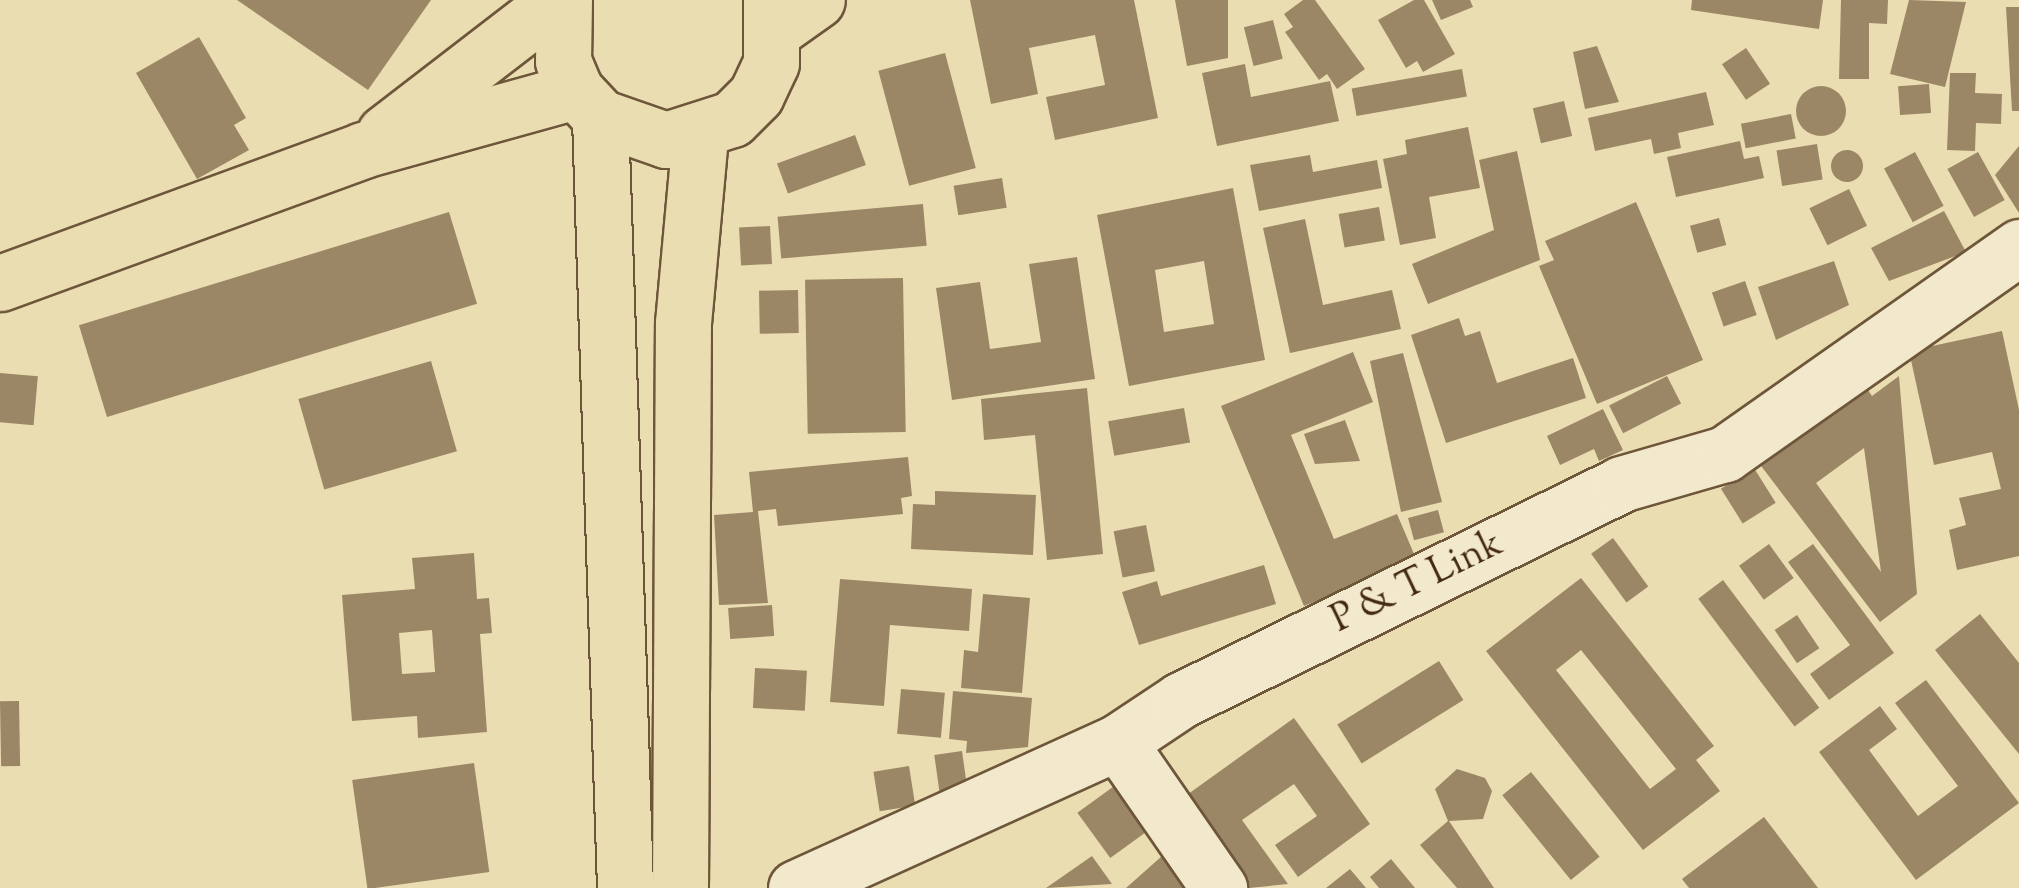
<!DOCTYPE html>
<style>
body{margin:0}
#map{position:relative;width:2019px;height:888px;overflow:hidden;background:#ebddb2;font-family:"Sorts Mill Goudy",serif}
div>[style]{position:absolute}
.building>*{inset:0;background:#9b8765;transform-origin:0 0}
.round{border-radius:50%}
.roads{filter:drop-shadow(2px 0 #6e563a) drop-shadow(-2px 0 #6e563a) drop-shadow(0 2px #6e563a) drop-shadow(0 -2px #6e563a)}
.minor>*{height:55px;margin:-27.5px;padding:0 27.5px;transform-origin:27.5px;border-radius:27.5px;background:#f2e9cd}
.major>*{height:55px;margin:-27.5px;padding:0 27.5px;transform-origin:27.5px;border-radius:27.5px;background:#ebddb2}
.highway>*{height:55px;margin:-27.5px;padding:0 27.5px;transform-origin:27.5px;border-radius:27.5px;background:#ebddb2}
span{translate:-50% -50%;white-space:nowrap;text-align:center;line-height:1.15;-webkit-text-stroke:8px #f2e9cd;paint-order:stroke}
.street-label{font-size:38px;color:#442912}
</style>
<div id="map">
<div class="building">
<i style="clip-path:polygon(237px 0,431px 0,368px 90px)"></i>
<i style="clip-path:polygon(970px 0,1134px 0,1158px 118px,1055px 140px,1046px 97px,1105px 85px,1095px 35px,1029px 48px,1038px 94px,991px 104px)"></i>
<i style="clip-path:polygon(1175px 0,1228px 0,1228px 58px,1187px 66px)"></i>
<i style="clip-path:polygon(1303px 0,1315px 0,1365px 69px,1337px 89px,1327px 74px,1319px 80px,1285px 32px,1293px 27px,1284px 14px)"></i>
<i style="clip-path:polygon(1414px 0,1424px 0,1455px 54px,1423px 72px,1417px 61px,1406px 68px,1378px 20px)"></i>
<i style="clip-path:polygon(1432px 0,1470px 0,1473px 7px,1441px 20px)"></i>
<i style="clip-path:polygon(1692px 0,1823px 0,1819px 29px,1691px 10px)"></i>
<i style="clip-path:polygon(1841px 0,1888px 0,1887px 24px,1869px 23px,1869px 79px,1839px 79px)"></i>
<i style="clip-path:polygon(1909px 0,1966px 2px,1945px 87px,1890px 74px)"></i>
<i style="clip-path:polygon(2006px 7px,2019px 7px,2019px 111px,2012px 111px)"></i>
<i style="left:1273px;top:20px;width:40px;height:30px;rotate:76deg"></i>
<i style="clip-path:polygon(199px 37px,246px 118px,234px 125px,249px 150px,197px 179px,136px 73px)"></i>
<i style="clip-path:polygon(1597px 46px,1619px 102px,1585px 109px,1573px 52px)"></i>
<i style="left:1746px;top:48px;width:43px;height:29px;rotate:56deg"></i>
<i style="left:945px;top:53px;width:119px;height:69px;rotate:75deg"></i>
<i style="clip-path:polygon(1245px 64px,1251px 97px,1330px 81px,1339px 121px,1217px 146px,1202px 73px)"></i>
<i style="left:1462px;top:69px;width:28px;height:112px;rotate:80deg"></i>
<i style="clip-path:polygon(1950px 73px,1976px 73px,1975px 93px,2002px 94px,2001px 124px,1976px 123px,1975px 151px,1947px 150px)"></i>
<i style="left:1929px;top:84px;width:29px;height:31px;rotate:86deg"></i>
<i class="round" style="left:1796px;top:86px;width:50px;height:50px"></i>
<i style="clip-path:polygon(1706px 92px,1714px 125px,1678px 133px,1681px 148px,1654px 154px,1651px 139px,1595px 151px,1588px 118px)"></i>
<i style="left:1564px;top:101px;width:36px;height:32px;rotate:77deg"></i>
<i style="left:1791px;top:114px;width:25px;height:51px;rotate:79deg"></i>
<i style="clip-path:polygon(1468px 127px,1480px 188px,1429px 197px,1436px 238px,1400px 245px,1383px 159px,1407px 154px,1405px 140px)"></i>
<i style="left:855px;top:135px;width:32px;height:83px;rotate:70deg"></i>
<i style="clip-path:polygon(1740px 141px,1744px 159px,1759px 156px,1764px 178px,1676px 197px,1667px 157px)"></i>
<i style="left:1817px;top:144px;width:36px;height:41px;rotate:81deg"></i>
<i style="clip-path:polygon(2019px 146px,2019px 213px,1995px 175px)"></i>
<i class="round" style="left:1831px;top:150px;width:32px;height:32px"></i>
<i style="clip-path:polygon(1517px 151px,1540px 260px,1428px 304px,1412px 264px,1494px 230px,1479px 160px)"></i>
<i style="left:1915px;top:152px;width:61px;height:35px;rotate:62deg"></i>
<i style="left:1978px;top:152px;width:55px;height:35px;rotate:61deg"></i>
<i style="clip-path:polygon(1310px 155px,1313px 172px,1377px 160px,1382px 188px,1259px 211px,1250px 165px)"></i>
<i style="left:1002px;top:178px;width:30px;height:49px;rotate:81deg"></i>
<i style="clip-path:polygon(evenodd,1233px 188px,1265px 360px,1129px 386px,1097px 215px,1233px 188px,1204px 261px,1214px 324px,1164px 332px,1155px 270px,1204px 261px)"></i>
<i style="left:1849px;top:189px;width:41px;height:44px;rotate:64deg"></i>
<i style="clip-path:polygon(1636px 202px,1703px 360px,1597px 404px,1539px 266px,1554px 260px,1545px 241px)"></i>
<i style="left:923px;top:204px;width:42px;height:146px;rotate:85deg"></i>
<i style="left:1379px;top:207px;width:34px;height:41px;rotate:80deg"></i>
<i style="clip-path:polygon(1944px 211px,1966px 252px,1889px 281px,1871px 248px)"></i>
<i style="left:449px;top:212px;width:96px;height:387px;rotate:73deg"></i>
<i style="left:1719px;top:218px;width:28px;height:30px;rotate:75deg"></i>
<i style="clip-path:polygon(1305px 219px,1323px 305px,1392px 290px,1401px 329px,1290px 353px,1263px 228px)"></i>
<i style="left:770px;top:226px;width:38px;height:31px;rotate:87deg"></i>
<i style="clip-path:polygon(1077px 257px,1095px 379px,952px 400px,936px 288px,980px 282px,990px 349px,1041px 342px,1029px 264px)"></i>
<i style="clip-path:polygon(1834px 261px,1849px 305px,1776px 340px,1758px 287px)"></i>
<i style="left:903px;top:278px;width:154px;height:98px;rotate:89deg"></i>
<i style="left:1745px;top:281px;width:36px;height:35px;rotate:71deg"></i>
<i style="left:798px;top:290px;width:43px;height:39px;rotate:89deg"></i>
<i style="clip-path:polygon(1459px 318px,1465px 336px,1480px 331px,1497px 383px,1573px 358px,1586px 398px,1446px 443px,1411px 335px)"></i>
<i style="clip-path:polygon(2002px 331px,2019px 410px,2019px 556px,1957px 570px,1949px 530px,1966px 525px,1959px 498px,2001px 489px,1992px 452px,1934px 465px,1909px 351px)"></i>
<i style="clip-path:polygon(1353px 352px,1373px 402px,1291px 435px,1334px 539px,1397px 514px,1417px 561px,1304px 606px,1221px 406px)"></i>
<i style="clip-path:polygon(1403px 353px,1442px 502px,1401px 512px,1370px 361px)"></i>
<i style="left:431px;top:361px;width:94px;height:138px;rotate:74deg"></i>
<i style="left:0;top:373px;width:38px;height:49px;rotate:5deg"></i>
<i style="left:1667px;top:376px;width:31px;height:65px;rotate:63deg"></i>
<i style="clip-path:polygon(evenodd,1899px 376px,1917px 594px,1880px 622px,1755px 458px,1864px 384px,1872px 396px,1899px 376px,1864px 448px,1881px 572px,1816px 483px,1864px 448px)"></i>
<i style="clip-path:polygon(1087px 388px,1103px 554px,1047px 560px,1035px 435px,984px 440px,981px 399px)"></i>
<i style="left:1184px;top:408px;width:35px;height:77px;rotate:80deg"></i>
<i style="clip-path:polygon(1603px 409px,1623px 450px,1599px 461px,1594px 449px,1560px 465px,1547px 436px)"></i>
<i style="clip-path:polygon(1345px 420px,1360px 461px,1315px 464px,1304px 434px)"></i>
<i style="clip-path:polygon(908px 457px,912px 496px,901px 498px,903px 514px,778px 526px,776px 509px,758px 511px,768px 603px,719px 605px,714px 515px,753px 512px,749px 472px)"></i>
<i style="left:1754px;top:468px;width:41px;height:39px;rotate:58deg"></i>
<i style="clip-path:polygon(935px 491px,1036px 495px,1033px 555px,911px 549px,913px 504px,935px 505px)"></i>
<i style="left:1438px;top:510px;width:23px;height:31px;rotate:75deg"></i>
<i style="left:1146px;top:525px;width:47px;height:33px;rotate:79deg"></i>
<i style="left:1613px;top:538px;width:60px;height:27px;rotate:54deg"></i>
<i style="left:1769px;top:544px;width:42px;height:37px;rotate:54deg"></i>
<i style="clip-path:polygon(1813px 544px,1894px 653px,1829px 700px,1810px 674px,1850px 645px,1788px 562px)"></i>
<i style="clip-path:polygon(evenodd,474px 553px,477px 599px,489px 598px,492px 633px,480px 634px,487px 732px,418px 738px,417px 716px,352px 721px,342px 595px,415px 589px,412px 558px,474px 553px,432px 630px,435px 672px,402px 674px,399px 633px,432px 630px)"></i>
<i style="clip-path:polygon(1264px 565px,1276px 604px,1139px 645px,1122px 592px,1157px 581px,1161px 596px)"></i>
<i style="clip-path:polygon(evenodd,1581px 578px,1714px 746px,1696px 760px,1720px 791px,1643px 850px,1486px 651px,1581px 578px,1581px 650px,1676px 769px,1650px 789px,1556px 670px,1581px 650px)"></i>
<i style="clip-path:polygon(840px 579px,972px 589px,969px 631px,890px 625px,884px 706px,830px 702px)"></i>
<i style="left:1723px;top:580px;width:160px;height:31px;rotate:53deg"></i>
<i style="clip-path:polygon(983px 594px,1030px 598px,1022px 693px,961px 688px,964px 650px,978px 652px)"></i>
<i style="left:772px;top:605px;width:31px;height:44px;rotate:86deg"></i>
<i style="clip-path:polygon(1980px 614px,2019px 663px,2019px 754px,1935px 650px)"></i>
<i style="left:1797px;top:615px;width:40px;height:27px;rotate:56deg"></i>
<i style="left:1439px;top:661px;width:46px;height:120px;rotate:58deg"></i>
<i style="left:755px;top:668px;width:52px;height:40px;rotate:3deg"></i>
<i style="clip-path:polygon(1926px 680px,2019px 803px,1916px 880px,1819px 752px,1880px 706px,1897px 729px,1869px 750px,1918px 816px,1958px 786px,1895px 703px)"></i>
<i style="left:901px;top:689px;width:44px;height:45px;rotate:5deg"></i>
<i style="clip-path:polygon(953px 691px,1032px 698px,1028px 747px,966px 753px,967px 741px,949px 739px)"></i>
<i style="left:19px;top:701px;width:65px;height:19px;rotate:89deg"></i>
<i style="clip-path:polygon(1294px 718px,1370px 824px,1298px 877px,1275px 845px,1317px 816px,1294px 784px,1242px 820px,1288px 884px,1249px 888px,1184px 797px)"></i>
<i style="left:962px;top:751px;width:41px;height:28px;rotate:82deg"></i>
<i style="left:474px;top:763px;width:110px;height:123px;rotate:82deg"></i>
<i style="left:909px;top:766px;width:40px;height:36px;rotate:81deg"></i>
<i style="clip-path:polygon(1457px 769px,1485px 778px,1492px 791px,1483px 819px,1449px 821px,1494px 888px,1457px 888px,1420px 845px,1448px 821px,1435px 789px)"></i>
<i style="left:1531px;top:772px;width:109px;height:37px;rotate:51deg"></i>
<i style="left:1117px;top:784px;width:56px;height:49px;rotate:54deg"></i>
<i style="clip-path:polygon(1764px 817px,1818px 888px,1689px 888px,1682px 879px)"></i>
<i style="clip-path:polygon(1092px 856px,1112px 884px,1046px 888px)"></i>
<i style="clip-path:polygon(1162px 856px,1191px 888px,1126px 888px)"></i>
<i style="clip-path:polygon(1391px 859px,1415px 888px,1379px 888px,1370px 877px)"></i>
<i style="clip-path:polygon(1350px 869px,1366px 888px,1326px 888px)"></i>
</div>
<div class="roads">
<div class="minor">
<i style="left:1118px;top:742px;width:178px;rotate:55.3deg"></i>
<i style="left:796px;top:888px;width:354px;rotate:-24.4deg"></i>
<i style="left:1118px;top:742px;width:76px;rotate:-33.7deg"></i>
<i style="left:1181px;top:700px;width:490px;rotate:-26.1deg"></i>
<i style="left:1621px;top:484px;width:108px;rotate:-16.1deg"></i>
<i style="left:1725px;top:454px;width:360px;rotate:-35.1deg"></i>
</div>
<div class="major">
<i style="left:385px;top:133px;width:218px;rotate:-37.6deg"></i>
<i style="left:0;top:283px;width:387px;rotate:-20.1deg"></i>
<i style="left:363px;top:150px;width:221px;rotate:-15.5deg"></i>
</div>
<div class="highway">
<i style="left:564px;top:0;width:61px;rotate:90.9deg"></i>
<i style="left:563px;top:61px;width:33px;rotate:67deg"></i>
<i style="left:576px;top:91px;width:35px;rotate:47deg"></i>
<i style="left:600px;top:117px;width:70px;rotate:19.2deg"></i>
<i style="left:666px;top:140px;width:69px;rotate:-17.7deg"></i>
<i style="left:732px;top:119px;width:34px;rotate:-45deg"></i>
<i style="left:756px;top:95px;width:35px;rotate:-65deg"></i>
<i style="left:771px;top:63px;width:63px;rotate:-90deg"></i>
<i style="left:776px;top:29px;width:50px;rotate:-35.3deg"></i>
<i style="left:600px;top:117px;width:771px;rotate:88.14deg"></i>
<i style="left:680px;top:888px;width:565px;rotate:-89.7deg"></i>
<i style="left:683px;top:323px;width:189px;rotate:-84.8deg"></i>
</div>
</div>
<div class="street-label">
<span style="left:1418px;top:584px;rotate:-26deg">P &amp; T Link</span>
</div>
</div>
